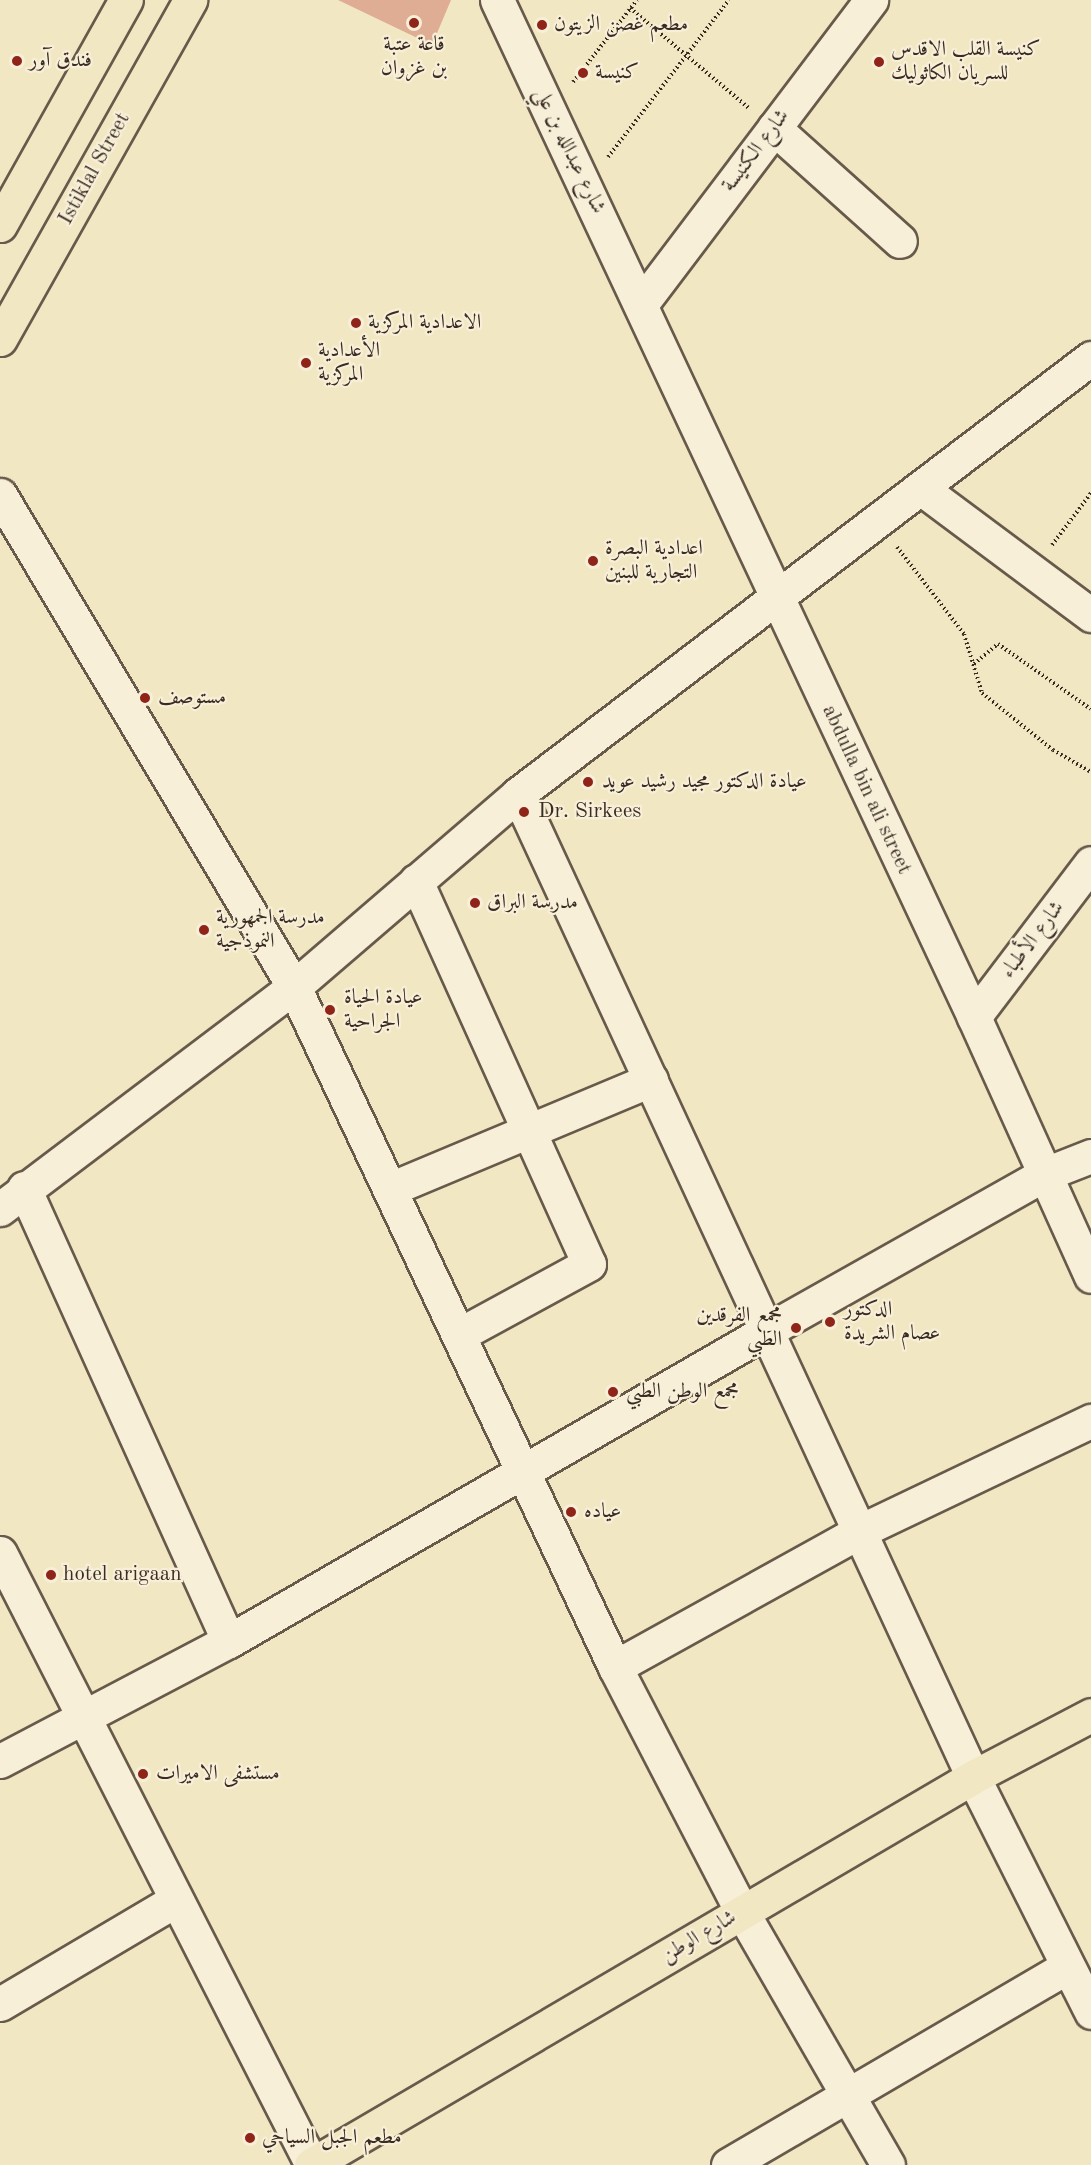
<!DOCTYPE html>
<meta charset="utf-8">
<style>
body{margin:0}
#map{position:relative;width:1091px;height:2165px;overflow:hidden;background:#f2e7c3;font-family:"Old Standard TT",Amiri,serif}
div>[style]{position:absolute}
.building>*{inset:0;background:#dead93}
.path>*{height:4px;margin-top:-2px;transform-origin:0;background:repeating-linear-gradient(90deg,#3a2b23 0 1.5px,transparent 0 4.5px)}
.roads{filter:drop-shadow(2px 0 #685a4b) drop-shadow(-2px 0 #685a4b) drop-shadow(0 2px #685a4b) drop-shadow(0 -2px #685a4b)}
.minor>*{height:33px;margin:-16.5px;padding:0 16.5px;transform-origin:16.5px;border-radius:16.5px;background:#f7efd8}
.major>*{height:33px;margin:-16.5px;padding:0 16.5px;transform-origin:16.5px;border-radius:16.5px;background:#f2e7c3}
.dots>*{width:16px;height:16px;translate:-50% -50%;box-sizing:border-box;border:3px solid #f7efd8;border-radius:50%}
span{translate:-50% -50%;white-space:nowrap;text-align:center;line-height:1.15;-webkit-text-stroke:4.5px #f7efd8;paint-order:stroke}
.poi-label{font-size:21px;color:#3a2b23}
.left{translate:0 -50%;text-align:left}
.right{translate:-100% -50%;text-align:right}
.street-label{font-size:21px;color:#3a2b23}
</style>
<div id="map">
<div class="building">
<i style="clip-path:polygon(338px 0,451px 0,432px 45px)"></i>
</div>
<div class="path">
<i style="left:630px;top:8px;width:157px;rotate:40.1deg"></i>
<i style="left:573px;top:82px;width:104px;rotate:-52deg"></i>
<i style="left:608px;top:157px;width:198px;rotate:-52.4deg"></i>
<i style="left:1052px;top:545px;width:65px;rotate:-53.1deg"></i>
<i style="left:897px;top:547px;width:110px;rotate:52.4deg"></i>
<i style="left:964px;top:634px;width:62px;rotate:73deg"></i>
<i style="left:982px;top:693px;width:91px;rotate:38.8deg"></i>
<i style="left:1053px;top:750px;width:44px;rotate:30.1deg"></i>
<i style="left:974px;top:664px;width:31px;rotate:-40deg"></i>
<i style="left:998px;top:644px;width:113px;rotate:35deg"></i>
</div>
<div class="roads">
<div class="minor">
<i style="left:497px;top:0;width:1123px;rotate:64.87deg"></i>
<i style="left:974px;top:1017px;width:284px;rotate:65.7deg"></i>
<i style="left:774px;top:128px;width:169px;rotate:41.9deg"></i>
<i style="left:642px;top:303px;width:380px;rotate:-52.9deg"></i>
<i style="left:922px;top:489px;width:211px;rotate:36.7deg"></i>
<i style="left:0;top:495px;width:573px;rotate:59.14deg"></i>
<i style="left:294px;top:987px;width:752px;rotate:64.73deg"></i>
<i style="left:615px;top:1667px;width:276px;rotate:62.6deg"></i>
<i style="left:742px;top:1912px;width:292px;rotate:60deg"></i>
<i style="left:518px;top:794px;width:1083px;rotate:65.16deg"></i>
<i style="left:973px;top:1777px;width:263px;rotate:63.3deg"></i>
<i style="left:416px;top:881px;width:420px;rotate:65.7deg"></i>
<i style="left:589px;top:1264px;width:148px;rotate:151.4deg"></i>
<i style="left:974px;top:1017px;width:193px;rotate:-52.8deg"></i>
<i style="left:24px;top:1188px;width:497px;rotate:65.7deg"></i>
<i style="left:390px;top:1189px;width:283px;rotate:-22.7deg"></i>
<i style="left:0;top:1209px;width:368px;rotate:-37.1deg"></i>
<i style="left:294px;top:987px;width:296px;rotate:-40.7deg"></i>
<i style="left:518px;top:794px;width:720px;rotate:-37.27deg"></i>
<i style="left:0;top:1553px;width:687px;rotate:62.99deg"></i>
<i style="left:615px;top:1667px;width:280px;rotate:-29deg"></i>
<i style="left:860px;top:1531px;width:256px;rotate:-25.5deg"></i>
<i style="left:0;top:1761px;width:259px;rotate:-27.7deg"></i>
<i style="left:229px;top:1641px;width:622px;rotate:-29.98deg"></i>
<i style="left:768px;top:1330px;width:318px;rotate:-29.4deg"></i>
<i style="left:1045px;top:1174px;width:49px;rotate:-21.4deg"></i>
<i style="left:0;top:2004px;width:202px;rotate:-30.6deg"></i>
<i style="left:728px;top:2165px;width:393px;rotate:-30.3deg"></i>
</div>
<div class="major">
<i style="left:0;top:225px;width:258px;rotate:-60.8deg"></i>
<i style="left:0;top:339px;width:389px;rotate:-60.7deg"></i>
<i style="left:311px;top:2165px;width:767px;rotate:-30.37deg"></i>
<i style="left:973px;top:1777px;width:133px;rotate:-27.7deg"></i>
</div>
</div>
<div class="dots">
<i style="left:414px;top:23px;background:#8f2418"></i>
<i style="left:542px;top:25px;background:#8f2418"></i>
<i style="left:17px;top:61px;background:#8f2418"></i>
<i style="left:879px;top:62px;background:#8f2418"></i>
<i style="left:583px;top:73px;background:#8f2418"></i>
<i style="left:356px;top:323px;background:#8f2418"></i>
<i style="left:306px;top:363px;background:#8f2418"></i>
<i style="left:593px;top:561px;background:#8f2418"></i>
<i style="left:145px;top:698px;background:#8f2418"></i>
<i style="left:588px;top:782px;background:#8f2418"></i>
<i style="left:524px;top:812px;background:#8f2418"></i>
<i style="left:475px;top:903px;background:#8f2418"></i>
<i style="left:204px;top:930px;background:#8f2418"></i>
<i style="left:330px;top:1010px;background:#8f2418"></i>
<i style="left:830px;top:1322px;background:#8f2418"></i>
<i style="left:796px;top:1328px;background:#8f2418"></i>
<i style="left:613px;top:1392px;background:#8f2418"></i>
<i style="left:571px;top:1512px;background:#8f2418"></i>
<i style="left:51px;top:1575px;background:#8f2418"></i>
<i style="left:143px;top:1774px;background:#8f2418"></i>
<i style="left:250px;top:2138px;background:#8f2418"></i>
</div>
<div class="poi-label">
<span class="left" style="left:554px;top:25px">مطعم غصن الزيتون</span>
<span style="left:414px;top:57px">قاعة عتبة<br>بن غزوان</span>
<span class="left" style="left:891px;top:62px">كنيسة القلب الاقدس<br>للسريان الكاثوليك</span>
<span class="left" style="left:29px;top:61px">فندق آور</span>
<span class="left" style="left:595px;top:73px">كنيسة</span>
<span class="left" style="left:368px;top:323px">الاعدادية المركزية</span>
<span class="left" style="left:318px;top:363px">الأعدادية<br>المركزية</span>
<span class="left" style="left:605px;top:561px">اعدادية البصرة<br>التجارية للبنين</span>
<span class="left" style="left:158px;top:698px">مستوصف</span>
<span class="left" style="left:602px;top:782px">عيادة الدكتور مجيد رشيد عويد</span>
<span class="left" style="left:538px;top:812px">Dr. Sirkees</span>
<span class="left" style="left:487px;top:903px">مدرسة البراق</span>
<span class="left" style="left:216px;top:930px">مدرسة الجمهورية<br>النموذجية</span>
<span class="left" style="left:344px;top:1010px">عيادة الحياة<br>الجراحية</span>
<span class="left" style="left:844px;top:1322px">الدكتور<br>عصام الشريدة</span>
<span class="right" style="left:782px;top:1328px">مجمع الفرقدين<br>الطبي</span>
<span class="left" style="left:626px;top:1392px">مجمع الوطن الطبي</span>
<span class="left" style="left:584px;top:1512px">عياده</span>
<span class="left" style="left:63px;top:1575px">hotel arigaan</span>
<span class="left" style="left:156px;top:1774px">مستشفى الاميرات</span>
<span class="left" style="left:262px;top:2138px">مطعم الجبل السياحي</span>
</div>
<div class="street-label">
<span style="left:569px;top:151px;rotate:64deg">شارع عبدالله بن علي</span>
<span style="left:756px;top:151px;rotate:-53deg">شارع الكنيسة</span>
<span style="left:95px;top:169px;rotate:-61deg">Istiklal Street</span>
<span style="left:866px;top:790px;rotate:65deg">abdulla bin ali street</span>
<span style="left:1033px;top:940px;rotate:-53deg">شارع الأطباء</span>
<span style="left:699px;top:1937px;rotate:-30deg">شارع الوطن</span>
</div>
</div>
